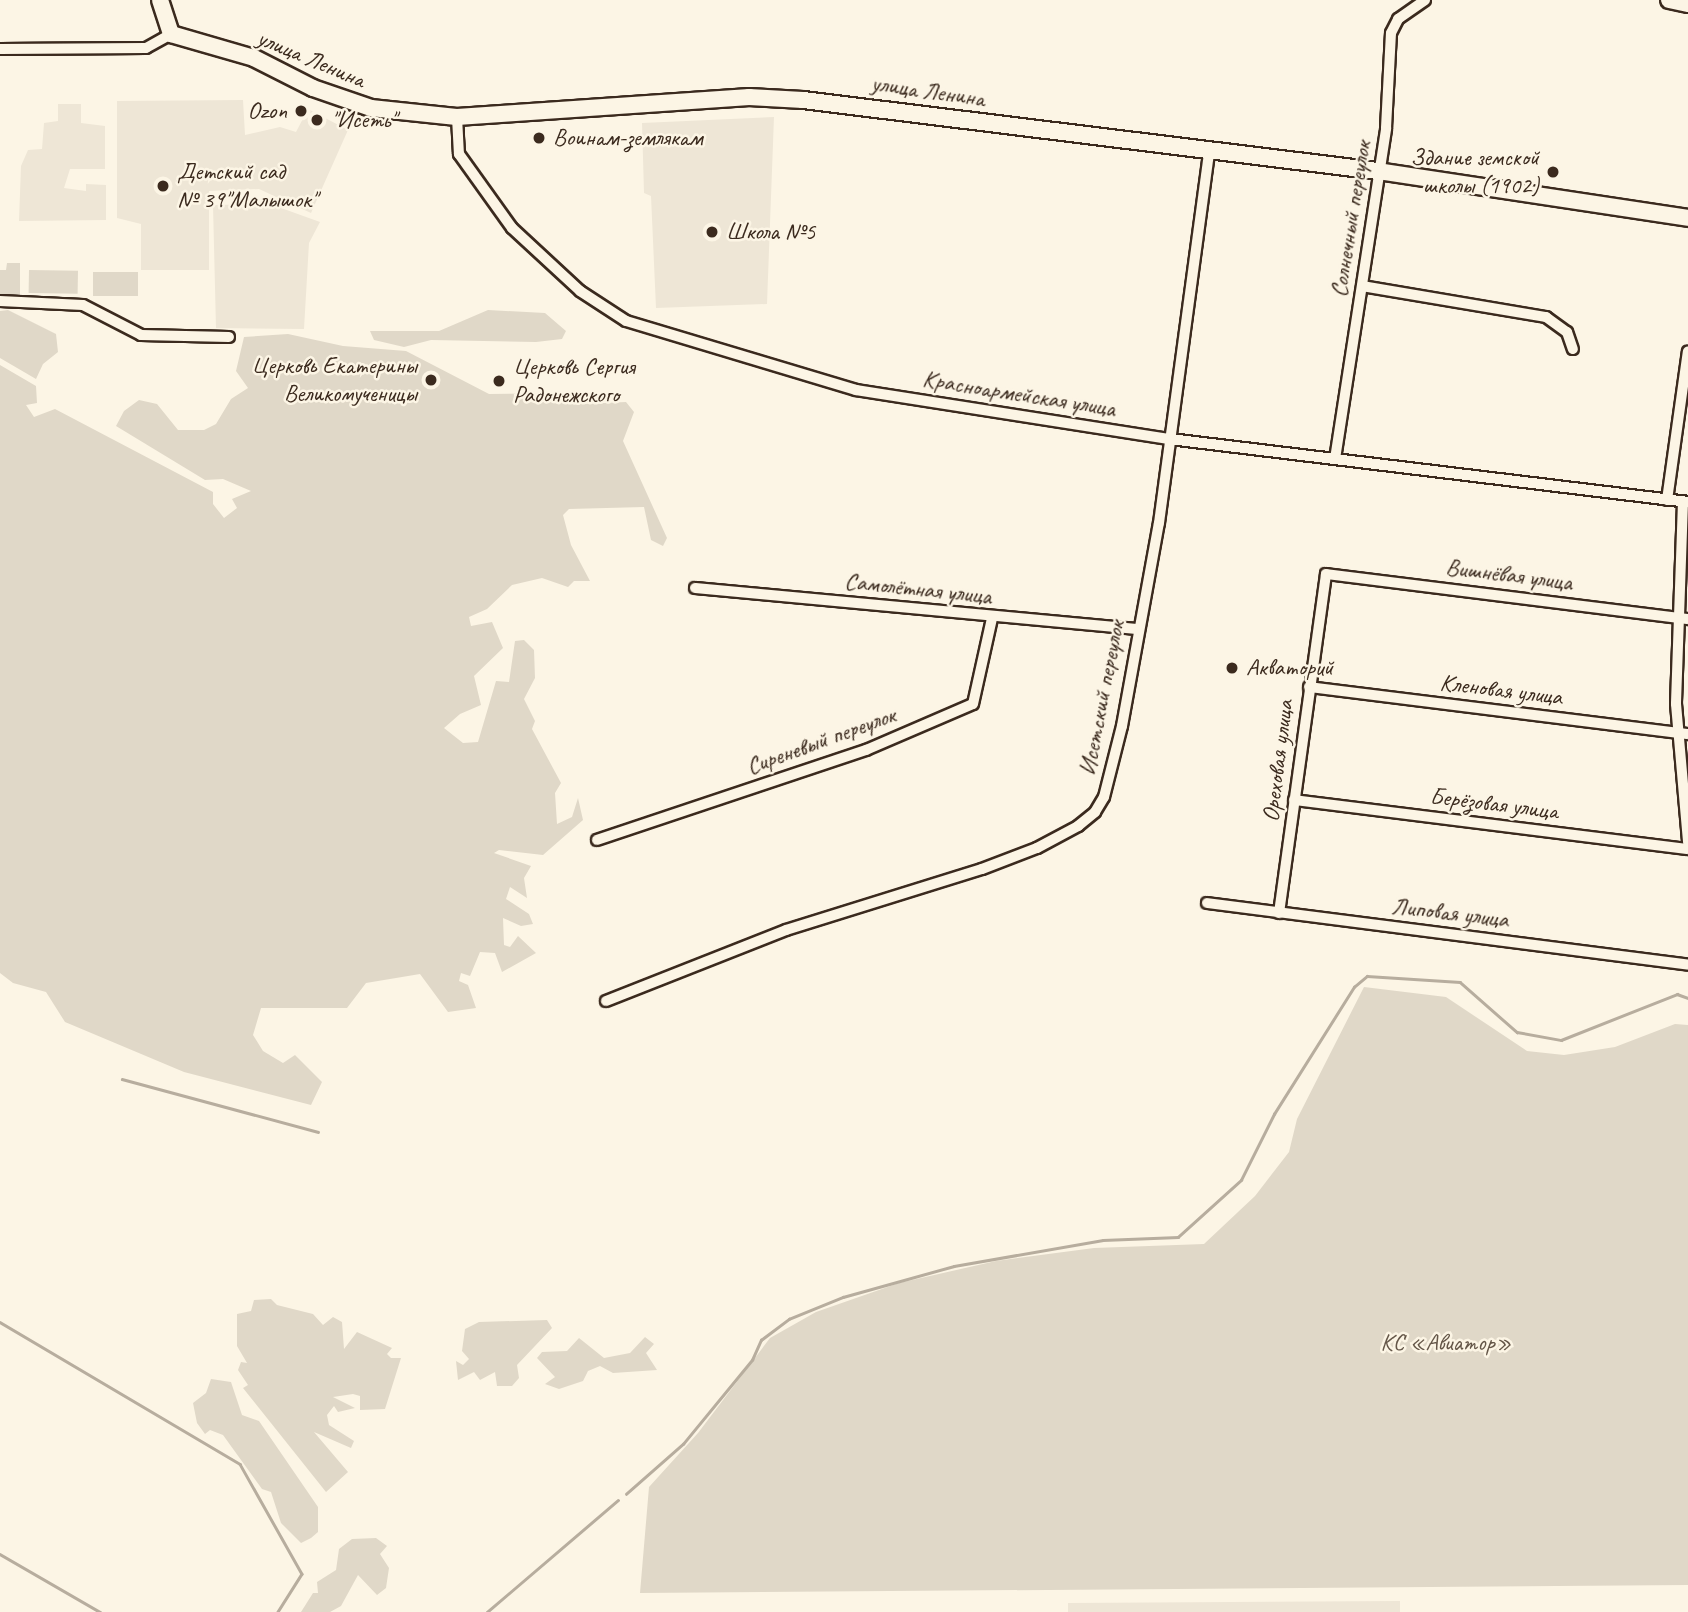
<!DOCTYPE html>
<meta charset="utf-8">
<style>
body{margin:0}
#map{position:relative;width:1688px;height:1612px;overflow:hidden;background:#fcf5e5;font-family:Caveat,sans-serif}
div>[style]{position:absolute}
.built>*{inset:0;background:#eee6d6}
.green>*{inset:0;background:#e0d8c8;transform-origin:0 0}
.stream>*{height:2.5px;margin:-1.25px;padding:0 1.25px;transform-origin:1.25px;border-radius:1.25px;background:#b7ad9e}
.roads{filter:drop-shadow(2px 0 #3b2a1e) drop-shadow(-2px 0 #3b2a1e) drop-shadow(0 2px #3b2a1e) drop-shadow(0 -2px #3b2a1e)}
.street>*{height:10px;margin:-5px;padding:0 5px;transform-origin:5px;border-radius:5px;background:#fcf5e5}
.secondary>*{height:16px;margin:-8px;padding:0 8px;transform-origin:8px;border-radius:8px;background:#fcf5e5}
.dots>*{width:19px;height:19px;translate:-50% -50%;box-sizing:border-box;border:4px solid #fcf5e5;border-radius:50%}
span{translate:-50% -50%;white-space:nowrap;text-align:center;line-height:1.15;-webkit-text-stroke:5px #fcf5e5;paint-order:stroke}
.street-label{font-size:24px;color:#3b2a1e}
.poi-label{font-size:24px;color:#3b2a1e}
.right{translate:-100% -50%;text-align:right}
.left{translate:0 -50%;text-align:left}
.park-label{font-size:24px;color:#645648}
</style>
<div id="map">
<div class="built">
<i style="clip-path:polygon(243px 100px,245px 135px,280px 127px,296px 132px,308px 109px,348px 130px,311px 213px,259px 189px,209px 191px,209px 270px,141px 270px,141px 224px,117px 218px,117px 101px)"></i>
<i style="clip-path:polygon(58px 104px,81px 104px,81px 123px,105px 126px,105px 169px,70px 169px,64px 188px,86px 191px,86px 184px,106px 185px,106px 220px,19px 221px,21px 166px,28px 150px,42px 149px,44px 123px,58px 121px)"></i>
<i style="clip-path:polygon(774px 117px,767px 304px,656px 308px,651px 196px,644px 193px,642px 123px)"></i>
<i style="clip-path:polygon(270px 204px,320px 222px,309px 243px,304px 329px,216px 328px,213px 205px)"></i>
<i style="clip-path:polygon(1400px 1601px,1400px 1612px,1068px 1612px,1068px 1603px)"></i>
</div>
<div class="green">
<i style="clip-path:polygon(7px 263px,20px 263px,20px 295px,0 295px,0 270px,6px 270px)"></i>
<i style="left:29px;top:270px;width:49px;height:23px;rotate:1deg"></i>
<i style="left:93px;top:272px;width:45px;height:24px"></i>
<i style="clip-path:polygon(8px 310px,56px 334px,58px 352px,43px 364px,36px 379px,0 358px,0 311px)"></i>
<i style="clip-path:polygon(488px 310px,545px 313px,566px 331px,562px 339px,536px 342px,431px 340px,404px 347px,374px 340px,370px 331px,439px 331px)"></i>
<i style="clip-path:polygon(288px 334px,343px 346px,406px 351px,489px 394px,567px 393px,582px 404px,626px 402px,634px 412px,623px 441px,667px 538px,663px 546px,651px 540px,644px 507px,569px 509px,563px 515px,571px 545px,590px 581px,574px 581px,568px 587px,542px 578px,512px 585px,487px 609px,469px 617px,471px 626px,492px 622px,503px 648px,474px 676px,481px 705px,460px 714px,444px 728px,463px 743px,478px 742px,496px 681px,509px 682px,515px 641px,524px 640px,534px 650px,535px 678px,524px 699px,535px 721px,532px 729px,561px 783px,555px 793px,557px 824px,572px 817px,578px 798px,583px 820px,543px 855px,499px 850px,494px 853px,531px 866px,524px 878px,527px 898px,510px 887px,506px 899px,529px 914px,533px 924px,521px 926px,503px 918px,504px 945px,510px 947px,518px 936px,536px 953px,502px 972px,495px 953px,480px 952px,470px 976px,461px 973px,459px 981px,468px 985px,476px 1008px,448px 1012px,420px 974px,366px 983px,347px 1008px,261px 1008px,253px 1035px,263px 1051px,283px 1063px,295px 1055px,322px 1082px,311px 1105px,184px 1072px,65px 1022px,46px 992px,13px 983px,0 973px,0 365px,36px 386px,37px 403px,26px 405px,34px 417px,55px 409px,213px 492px,213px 504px,224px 518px,237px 508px,232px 499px,251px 491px,223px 479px,205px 480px,116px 426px,124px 411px,139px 400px,157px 404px,178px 430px,204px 430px,216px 424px,231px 399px,248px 388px,236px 371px,244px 337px)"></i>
<i style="clip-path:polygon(1364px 987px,1446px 997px,1527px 1051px,1564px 1055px,1615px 1047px,1675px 1024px,1688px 1025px,1688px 1585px,640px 1593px,649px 1487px,698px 1433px,770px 1338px,816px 1312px,899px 1283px,996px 1261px,1094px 1248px,1204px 1244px,1255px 1196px,1289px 1152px,1297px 1119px)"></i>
<i style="clip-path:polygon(271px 1299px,277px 1305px,313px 1314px,323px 1325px,333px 1317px,342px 1322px,344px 1349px,357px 1332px,392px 1348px,387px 1354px,391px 1358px,401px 1358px,385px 1409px,360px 1410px,360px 1396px,353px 1394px,333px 1397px,355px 1408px,338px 1412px,334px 1406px,327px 1415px,329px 1425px,354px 1441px,351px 1448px,314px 1432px,348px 1472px,326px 1492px,243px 1388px,248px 1385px,238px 1370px,241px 1362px,247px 1363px,237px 1346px,237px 1314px,251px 1311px,254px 1300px)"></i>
<i style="clip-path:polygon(547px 1320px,552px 1328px,517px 1365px,519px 1378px,512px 1386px,497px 1386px,495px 1372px,480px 1380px,474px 1372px,458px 1380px,456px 1361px,463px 1365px,469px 1359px,462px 1351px,465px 1329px,479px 1322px)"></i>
<i style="clip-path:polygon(645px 1337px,654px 1344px,646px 1353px,657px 1370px,613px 1373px,600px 1366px,588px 1371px,583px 1381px,559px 1389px,545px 1384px,555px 1377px,537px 1358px,542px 1352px,567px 1351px,579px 1338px,604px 1358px,630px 1353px)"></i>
<i style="clip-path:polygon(211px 1379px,231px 1382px,242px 1415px,259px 1421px,318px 1507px,318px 1532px,311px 1538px,301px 1543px,281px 1523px,271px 1492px,262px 1489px,223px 1435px,210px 1430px,205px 1434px,197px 1423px,193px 1403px,206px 1393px)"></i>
<i style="clip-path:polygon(376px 1538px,387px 1546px,380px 1554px,389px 1568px,386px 1588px,377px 1595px,358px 1575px,341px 1606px,330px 1612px,301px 1612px,313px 1593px,318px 1593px,317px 1582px,336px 1570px,339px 1549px,352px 1539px)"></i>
</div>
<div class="stream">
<i style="left:122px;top:1079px;width:203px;rotate:15.1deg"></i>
<i style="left:0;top:1322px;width:279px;rotate:30.6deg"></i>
<i style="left:240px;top:1464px;width:126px;rotate:60.6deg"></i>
<i style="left:302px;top:1574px;width:45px;rotate:122.3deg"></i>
<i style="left:626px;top:1494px;width:76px;rotate:-41.3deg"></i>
<i style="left:683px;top:1444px;width:109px;rotate:-50.6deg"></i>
<i style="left:752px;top:1360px;width:22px;rotate:-66deg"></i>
<i style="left:761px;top:1340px;width:35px;rotate:-37deg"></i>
<i style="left:789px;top:1319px;width:58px;rotate:-22.2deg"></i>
<i style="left:843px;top:1297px;width:115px;rotate:-15.6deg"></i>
<i style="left:954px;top:1266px;width:151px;rotate:-9.9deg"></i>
<i style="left:1103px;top:1240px;width:75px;rotate:-2.3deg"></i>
<i style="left:1178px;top:1237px;width:85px;rotate:-42.1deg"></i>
<i style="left:1241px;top:1180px;width:74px;rotate:-63.4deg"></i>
<i style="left:1274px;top:1114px;width:150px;rotate:-57.8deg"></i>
<i style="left:1354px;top:987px;width:17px;rotate:-40deg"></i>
<i style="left:1367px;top:976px;width:93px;rotate:3.7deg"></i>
<i style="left:1460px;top:982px;width:76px;rotate:41.3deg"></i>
<i style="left:1517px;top:1032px;width:45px;rotate:10.3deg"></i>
<i style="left:1561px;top:1040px;width:125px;rotate:-21.6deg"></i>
<i style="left:1677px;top:994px;width:12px;rotate:20deg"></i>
<i style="left:0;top:1554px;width:116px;rotate:30.1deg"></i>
<i style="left:487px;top:1612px;width:172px;rotate:-40.5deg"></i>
</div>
<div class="roads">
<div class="street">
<i style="left:0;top:49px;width:146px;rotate:-0.4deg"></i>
<i style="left:146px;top:48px;width:29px;rotate:-29deg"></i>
<i style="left:457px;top:117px;width:37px;rotate:87deg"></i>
<i style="left:459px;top:154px;width:91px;rotate:54.4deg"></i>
<i style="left:512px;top:228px;width:93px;rotate:42.8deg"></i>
<i style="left:580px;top:291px;width:55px;rotate:33.1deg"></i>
<i style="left:626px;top:321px;width:240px;rotate:16.7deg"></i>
<i style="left:856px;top:390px;width:318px;rotate:8.9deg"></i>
<i style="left:1170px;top:439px;width:522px;rotate:6.93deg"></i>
<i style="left:1362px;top:286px;width:187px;rotate:9.6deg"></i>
<i style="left:1546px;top:317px;width:26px;rotate:36deg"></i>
<i style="left:1567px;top:332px;width:18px;rotate:71deg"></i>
<i style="left:0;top:301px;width:83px;rotate:2.8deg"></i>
<i style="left:83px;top:305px;width:65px;rotate:27.3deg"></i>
<i style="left:141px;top:335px;width:88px;rotate:1.3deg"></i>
<i style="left:1335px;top:459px;width:335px;rotate:-81.2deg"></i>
<i style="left:1386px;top:128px;width:95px;rotate:-87deg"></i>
<i style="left:1391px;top:33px;width:16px;rotate:-63deg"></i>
<i style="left:1398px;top:19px;width:33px;rotate:-35deg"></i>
<i style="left:1667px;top:500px;width:150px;rotate:-82deg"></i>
<i style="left:1683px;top:502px;width:202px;rotate:92deg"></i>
<i style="left:1676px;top:704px;width:139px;rotate:85deg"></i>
<i style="left:695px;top:588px;width:444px;rotate:5.3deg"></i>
<i style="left:1309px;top:687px;width:382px;rotate:7.1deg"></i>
<i style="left:1294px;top:800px;width:397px;rotate:7.1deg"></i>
<i style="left:597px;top:840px;width:284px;rotate:-18.5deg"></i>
<i style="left:866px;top:750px;width:116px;rotate:-23.3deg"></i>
<i style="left:973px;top:704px;width:88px;rotate:-77.5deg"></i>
<i style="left:1207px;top:903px;width:485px;rotate:7.3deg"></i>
<i style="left:1279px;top:913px;width:342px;rotate:-82.1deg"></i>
<i style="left:1326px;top:574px;width:365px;rotate:7.1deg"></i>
<i style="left:606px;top:1001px;width:193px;rotate:-21.5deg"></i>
<i style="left:786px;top:930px;width:205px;rotate:-17.3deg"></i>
<i style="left:982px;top:869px;width:59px;rotate:-20.9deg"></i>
<i style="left:1037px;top:848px;width:47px;rotate:-28.2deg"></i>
<i style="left:1078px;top:826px;width:22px;rotate:-39deg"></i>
<i style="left:1095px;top:812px;width:17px;rotate:-59deg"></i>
<i style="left:1104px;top:797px;width:73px;rotate:-75.8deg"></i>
<i style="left:1122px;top:726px;width:206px;rotate:-79.7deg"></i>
<i style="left:1159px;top:523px;width:374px;rotate:-82.3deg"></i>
</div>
<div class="secondary">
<i style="left:160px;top:0;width:36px;rotate:72deg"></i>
<i style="left:171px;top:34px;width:86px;rotate:16.1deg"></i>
<i style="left:254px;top:58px;width:66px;rotate:27deg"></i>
<i style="left:313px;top:88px;width:61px;rotate:19deg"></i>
<i style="left:371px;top:108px;width:86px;rotate:6deg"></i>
<i style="left:457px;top:117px;width:293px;rotate:-3.9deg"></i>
<i style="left:749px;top:97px;width:54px;rotate:3.2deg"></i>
<i style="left:803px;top:100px;width:579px;rotate:7.04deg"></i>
<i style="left:1378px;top:171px;width:314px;rotate:8.6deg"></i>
<i style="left:1669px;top:0;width:19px;rotate:12deg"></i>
</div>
</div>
<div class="dots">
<i style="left:301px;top:111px;background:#3b2a1e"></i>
<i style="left:317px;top:120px;background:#3b2a1e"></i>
<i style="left:539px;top:138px;background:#3b2a1e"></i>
<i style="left:1553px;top:172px;background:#3b2a1e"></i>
<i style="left:163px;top:186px;background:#3b2a1e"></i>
<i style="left:712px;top:232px;background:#3b2a1e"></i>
<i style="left:431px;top:380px;background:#3b2a1e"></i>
<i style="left:499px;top:381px;background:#3b2a1e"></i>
<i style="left:1232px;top:668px;background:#3b2a1e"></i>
</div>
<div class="street-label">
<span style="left:311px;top:59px;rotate:23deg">улица Ленина</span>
<span style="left:928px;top:91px;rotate:8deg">улица Ленина</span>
<span style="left:1351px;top:219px;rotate:-81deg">Солнечный переулок</span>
<span style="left:1019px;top:394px;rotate:9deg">Красноармейская улица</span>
<span style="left:1509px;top:575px;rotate:7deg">Вишнёвая улица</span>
<span style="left:918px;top:589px;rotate:6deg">Самолётная улица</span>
<span style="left:1501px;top:690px;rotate:7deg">Кленовая улица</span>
<span style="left:1102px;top:698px;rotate:-79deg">Исетский переулок</span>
<span style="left:821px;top:741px;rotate:-20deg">Сиреневый переулок</span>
<span style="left:1278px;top:761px;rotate:-83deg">Ореховая улица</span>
<span style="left:1494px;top:804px;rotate:7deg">Берёзовая улица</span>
<span style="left:1450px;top:913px;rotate:7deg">Липовая улица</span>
</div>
<div class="poi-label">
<span class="right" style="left:287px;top:111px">Ozon</span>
<span class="left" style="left:331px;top:120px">"Исеть"</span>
<span class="left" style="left:553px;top:138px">Воинам-землякам</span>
<span class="right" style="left:1539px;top:172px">Здание земской<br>школы (1902)</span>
<span class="left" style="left:177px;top:186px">Детский сад<br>№ 39"Малышок"</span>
<span class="left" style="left:726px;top:232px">Школа №5</span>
<span class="right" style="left:417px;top:380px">Церковь Екатерины<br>Великомученицы</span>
<span class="left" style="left:513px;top:381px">Церковь Сергия<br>Радонежского</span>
<span class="left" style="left:1246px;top:668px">Акваторий</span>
</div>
<div class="park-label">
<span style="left:1446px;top:1343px">КС «Авиатор»</span>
</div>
</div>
